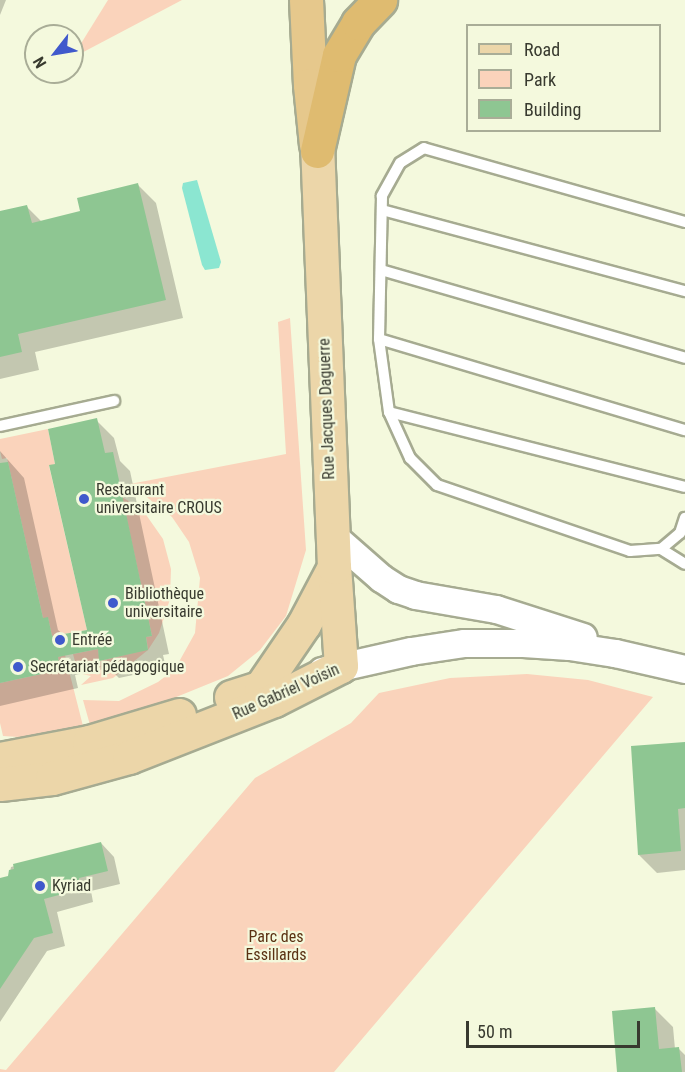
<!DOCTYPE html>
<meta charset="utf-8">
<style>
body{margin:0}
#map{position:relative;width:685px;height:1072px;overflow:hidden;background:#f4f9dd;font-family:"Roboto Condensed",sans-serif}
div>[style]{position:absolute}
.green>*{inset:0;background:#fad3bb}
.water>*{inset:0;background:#8be6d1}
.shadow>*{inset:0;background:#0003}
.building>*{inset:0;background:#8ec692}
.roads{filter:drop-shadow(2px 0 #a6ab91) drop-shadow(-2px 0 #a6ab91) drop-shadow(0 2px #a6ab91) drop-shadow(0 -2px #a6ab91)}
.service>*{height:10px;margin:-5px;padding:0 5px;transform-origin:5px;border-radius:5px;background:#fff}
.tertiary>*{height:27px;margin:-13.5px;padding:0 13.5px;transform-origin:13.5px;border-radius:13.5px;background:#fff}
.primary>*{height:33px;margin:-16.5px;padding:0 16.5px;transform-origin:16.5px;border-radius:16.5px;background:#ecd6a9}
.trunk>*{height:33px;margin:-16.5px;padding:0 16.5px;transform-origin:16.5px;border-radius:16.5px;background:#e6c88c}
.motorway>*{height:33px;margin:-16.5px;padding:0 16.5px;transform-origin:16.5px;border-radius:16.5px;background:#dfbb70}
.dots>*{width:16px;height:16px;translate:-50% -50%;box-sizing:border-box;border:3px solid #f4f9dd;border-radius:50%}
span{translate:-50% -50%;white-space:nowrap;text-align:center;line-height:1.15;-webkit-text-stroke:4.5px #f4f9dd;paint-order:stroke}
.street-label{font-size:16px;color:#383a2f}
.poi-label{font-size:16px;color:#383a2f}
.left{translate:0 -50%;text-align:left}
.park-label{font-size:16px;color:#5a3112}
.legend{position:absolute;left:466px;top:24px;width:195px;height:108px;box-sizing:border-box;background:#f4f9dd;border:2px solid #a9ad97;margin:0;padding:8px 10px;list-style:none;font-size:18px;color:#383a2f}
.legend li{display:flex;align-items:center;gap:12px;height:30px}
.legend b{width:30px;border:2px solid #a9ad97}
.north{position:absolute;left:24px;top:24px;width:60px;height:60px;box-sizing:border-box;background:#f4f9dd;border:2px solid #a9ad97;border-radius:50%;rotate:239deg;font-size:16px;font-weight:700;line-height:24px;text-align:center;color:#383a2f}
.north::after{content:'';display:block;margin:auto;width:21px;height:27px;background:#4059cc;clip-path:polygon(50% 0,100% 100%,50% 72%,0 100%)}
.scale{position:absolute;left:466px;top:1021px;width:174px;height:27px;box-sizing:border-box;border:3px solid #383a2f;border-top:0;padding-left:8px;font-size:18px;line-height:21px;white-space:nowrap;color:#383a2f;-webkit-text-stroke:4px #f4f9dd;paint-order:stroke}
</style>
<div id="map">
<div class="green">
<i style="clip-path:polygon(108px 0,182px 0,72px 58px)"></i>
<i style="clip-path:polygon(290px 318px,306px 550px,286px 616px,260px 650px,228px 676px,164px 702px,90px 725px,83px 700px,119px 701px,158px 682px,175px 669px,195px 633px,200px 578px,189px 542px,172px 517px,130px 484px,286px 454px,278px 322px)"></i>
<i style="clip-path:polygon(48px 429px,55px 464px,49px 466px,87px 630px,52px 636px,48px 618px,43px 618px,7px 458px,2px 459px,0 451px,0 439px)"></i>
<i style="clip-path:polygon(122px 497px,142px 509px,163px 539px,171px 569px,170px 599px,159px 633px,148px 650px,113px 678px,81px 685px,91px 676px,78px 673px,73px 654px,98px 649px,100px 661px,148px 649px,146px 637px,152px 636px)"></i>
<i style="clip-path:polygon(65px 655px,83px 726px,35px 738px,3px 736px,0 723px,0 683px,60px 670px,58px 657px)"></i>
<i style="clip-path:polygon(527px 674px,588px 680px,653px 697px,334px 1072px,0 1072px,0 1069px,6px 1070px,255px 778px,351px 723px,379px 693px,450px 678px)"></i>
</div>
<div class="water">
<i style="clip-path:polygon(197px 180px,221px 262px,219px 268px,205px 270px,202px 265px,182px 188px,183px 183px)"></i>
</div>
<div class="shadow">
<i style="clip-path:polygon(0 0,6px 0,0 15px)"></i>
<i style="clip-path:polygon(138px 185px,156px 203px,183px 318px,35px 352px,39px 370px,0 379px,0 213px,27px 207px,42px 222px,82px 212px)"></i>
<i style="clip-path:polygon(96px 420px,114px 438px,120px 461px,130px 471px,169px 654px,163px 655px,166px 668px,119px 678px,109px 668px,75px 675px,78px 688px,0 706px,0 451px,24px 478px,58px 630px,64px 635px,89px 631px,57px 465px)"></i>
<i style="clip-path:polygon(685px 744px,685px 870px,657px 873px,639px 855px)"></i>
<i style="clip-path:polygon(101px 843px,114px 857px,120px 884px,91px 891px,93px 902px,57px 912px,65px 946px,47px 951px,0 1022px,0 879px,9px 877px,11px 867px)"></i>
<i style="clip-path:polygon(655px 1009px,673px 1027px,675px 1049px,679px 1049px,685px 1055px,685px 1072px,619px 1072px)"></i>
</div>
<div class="building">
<i style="clip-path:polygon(138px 183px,166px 300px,18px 334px,22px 352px,0 357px,0 211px,27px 205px,32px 223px,80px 211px,77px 198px)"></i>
<i style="clip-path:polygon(97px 418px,105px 453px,113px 452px,152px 636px,146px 637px,148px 650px,99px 661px,98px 649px,58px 657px,60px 670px,0 683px,0 463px,8px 462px,43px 618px,48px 617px,52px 636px,87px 630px,49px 465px,55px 464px,48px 429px)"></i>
<i style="clip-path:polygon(685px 742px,685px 808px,678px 809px,681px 851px,638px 855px,631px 746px)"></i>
<i style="clip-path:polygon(101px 842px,108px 871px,79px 878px,81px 889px,44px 899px,53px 933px,34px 938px,0 989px,0 878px,8px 876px,9px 870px,14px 869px,13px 864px)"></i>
<i style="clip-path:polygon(655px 1007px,659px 1049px,679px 1047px,682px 1072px,617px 1072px,612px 1011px)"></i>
</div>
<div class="roads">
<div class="service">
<i style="left:382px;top:210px;width:314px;rotate:15deg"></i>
<i style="left:685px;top:222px;width:271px;rotate:-164.2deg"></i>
<i style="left:424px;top:148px;width:28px;rotate:148deg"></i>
<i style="left:400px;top:163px;width:38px;rotate:119deg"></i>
<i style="left:382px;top:196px;width:143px;rotate:91.2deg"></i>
<i style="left:379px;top:339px;width:319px;rotate:16.6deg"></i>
<i style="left:381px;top:270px;width:316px;rotate:16.1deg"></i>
<i style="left:379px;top:339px;width:74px;rotate:82.2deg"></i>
<i style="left:389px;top:412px;width:51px;rotate:65.5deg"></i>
<i style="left:410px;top:458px;width:38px;rotate:45deg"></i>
<i style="left:437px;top:485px;width:204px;rotate:18.9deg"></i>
<i style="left:630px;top:551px;width:31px;rotate:-4deg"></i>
<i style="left:661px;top:549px;width:25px;rotate:-40deg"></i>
<i style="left:680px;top:533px;width:16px;rotate:-72deg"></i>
<i style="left:389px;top:412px;width:305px;rotate:14.2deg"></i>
<i style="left:0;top:426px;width:117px;rotate:-12.4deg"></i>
<i style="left:661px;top:549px;width:28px;rotate:32deg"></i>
</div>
<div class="tertiary">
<i style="left:333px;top:536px;width:64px;rotate:41.2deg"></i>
<i style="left:381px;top:578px;width:20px;rotate:33deg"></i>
<i style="left:398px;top:589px;width:18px;rotate:19deg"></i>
<i style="left:415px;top:595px;width:82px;rotate:9.8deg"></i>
<i style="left:496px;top:609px;width:91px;rotate:17.8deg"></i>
<i style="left:322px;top:671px;width:91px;rotate:-12.7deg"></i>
<i style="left:411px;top:651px;width:54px;rotate:-8.6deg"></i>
<i style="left:464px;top:643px;width:59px"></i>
<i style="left:523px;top:643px;width:46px;rotate:3.7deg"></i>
<i style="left:569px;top:646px;width:47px;rotate:8.7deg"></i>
<i style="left:615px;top:653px;width:72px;rotate:12.9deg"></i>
</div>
<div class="primary">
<i style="left:231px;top:697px;width:32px;rotate:-18deg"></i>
<i style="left:261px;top:687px;width:76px;rotate:-55.7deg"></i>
<i style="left:304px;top:624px;width:64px;rotate:-62.2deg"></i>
<i style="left:0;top:759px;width:91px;rotate:-10.8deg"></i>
<i style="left:89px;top:742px;width:94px;rotate:-16.7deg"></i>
<i style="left:0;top:784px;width:52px;rotate:-6.6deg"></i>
<i style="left:52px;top:778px;width:80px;rotate:-15.3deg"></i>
<i style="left:129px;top:757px;width:156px;rotate:-21.5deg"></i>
<i style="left:274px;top:700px;width:75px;rotate:-26.9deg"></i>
<i style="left:341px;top:666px;width:99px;rotate:-94deg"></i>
<i style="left:334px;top:567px;width:416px;rotate:-92.3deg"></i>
</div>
<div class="trunk">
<i style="left:306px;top:0;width:85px;rotate:87.3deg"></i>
<i style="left:310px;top:85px;width:60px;rotate:84.3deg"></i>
</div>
<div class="motorway">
<i style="left:317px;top:151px;width:98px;rotate:-77.1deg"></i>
<i style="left:339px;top:55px;width:37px;rotate:-59deg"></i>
<i style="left:358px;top:23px;width:32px;rotate:-46deg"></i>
</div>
</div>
<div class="dots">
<i style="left:84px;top:499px;background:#4059cc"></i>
<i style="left:113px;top:603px;background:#4059cc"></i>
<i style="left:60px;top:640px;background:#4059cc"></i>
<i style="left:18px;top:667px;background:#4059cc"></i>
<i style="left:40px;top:886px;background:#4059cc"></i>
</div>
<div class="street-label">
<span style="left:327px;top:409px;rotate:-92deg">Rue Jacques Daguerre</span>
<span style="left:286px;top:692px;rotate:-24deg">Rue Gabriel Voisin</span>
</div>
<div class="poi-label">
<span class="left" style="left:96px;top:499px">Restaurant<br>universitaire CROUS</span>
<span class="left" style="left:125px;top:603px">Bibliothèque<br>universitaire</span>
<span class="left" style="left:72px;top:640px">Entrée</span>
<span class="left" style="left:30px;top:667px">Secrétariat pédagogique</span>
<span class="left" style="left:52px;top:886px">Kyriad</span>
</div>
<div class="park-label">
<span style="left:276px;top:946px">Parc des<br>Essillards</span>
</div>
<ul class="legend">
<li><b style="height:8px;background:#ecd6a9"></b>Road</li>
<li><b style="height:16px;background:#fad3bb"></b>Park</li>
<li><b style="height:16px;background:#8ec692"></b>Building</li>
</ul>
<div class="north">N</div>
<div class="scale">50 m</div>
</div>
